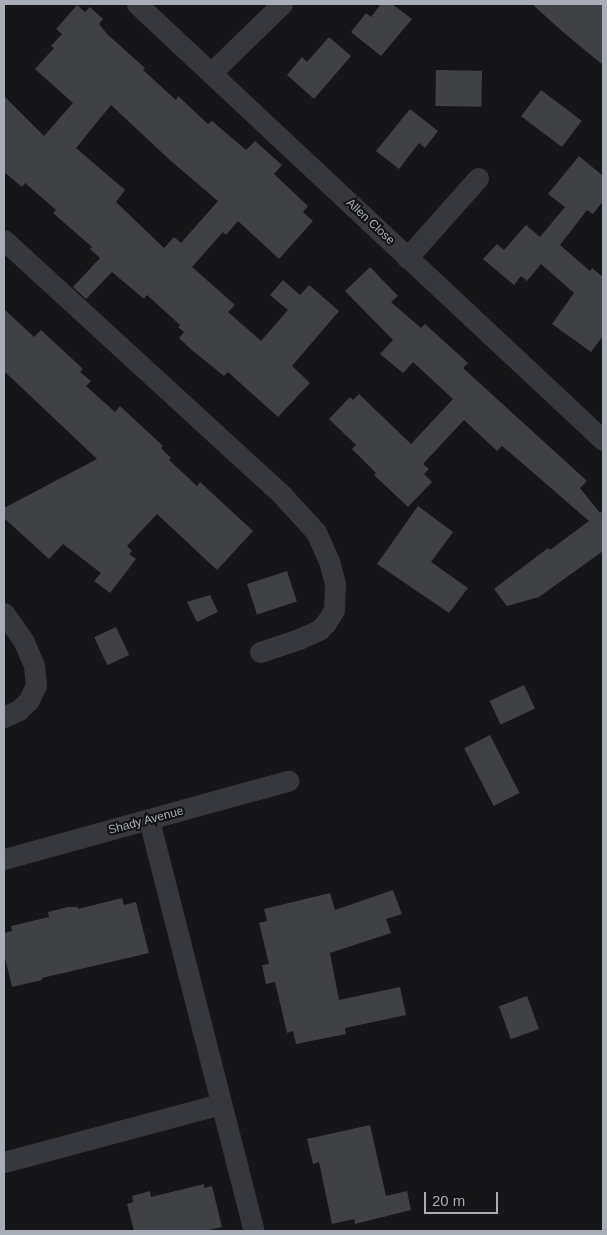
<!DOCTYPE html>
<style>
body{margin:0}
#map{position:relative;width:607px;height:1235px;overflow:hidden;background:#161618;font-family:Arial,sans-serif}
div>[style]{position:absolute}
.building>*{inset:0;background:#404145;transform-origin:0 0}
.minor>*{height:21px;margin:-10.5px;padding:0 10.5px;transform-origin:10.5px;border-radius:10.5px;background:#37383d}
span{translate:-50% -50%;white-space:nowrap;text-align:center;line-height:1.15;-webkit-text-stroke:4px #111113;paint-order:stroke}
.street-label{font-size:12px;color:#a8adb8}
.frame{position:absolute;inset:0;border:5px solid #a8adb8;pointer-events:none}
.scale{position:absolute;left:424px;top:1192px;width:74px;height:22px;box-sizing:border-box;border:2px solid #a8adb8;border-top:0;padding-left:6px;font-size:15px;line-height:18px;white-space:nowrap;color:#a8adb8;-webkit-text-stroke:4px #111113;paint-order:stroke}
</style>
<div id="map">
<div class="building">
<i style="clip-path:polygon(381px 4px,392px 4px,412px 19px,381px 56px,351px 32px,366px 13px,371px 17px)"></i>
<i style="clip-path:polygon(532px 4px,603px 4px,603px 65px,564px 33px)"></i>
<i style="clip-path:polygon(evenodd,77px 5px,85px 12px,90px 7px,103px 19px,99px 24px,107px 34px,145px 68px,143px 70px,176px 100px,178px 96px,208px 124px,212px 121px,246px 150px,255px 141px,282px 165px,274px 174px,308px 206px,303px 212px,313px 221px,279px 259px,238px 221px,226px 235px,223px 232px,192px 267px,235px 305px,228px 312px,261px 341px,288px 310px,270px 295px,283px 280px,300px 295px,309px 285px,339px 311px,292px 366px,310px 383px,278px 417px,228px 372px,224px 376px,193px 351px,179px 338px,184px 332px,178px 327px,180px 325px,147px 295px,144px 299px,112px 272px,86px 299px,73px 287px,100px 258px,90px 249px,92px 247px,53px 213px,56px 210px,25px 183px,22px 187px,4px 172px,4px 96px,44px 136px,73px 103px,35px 69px,54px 48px,51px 46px,62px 34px,56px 29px,77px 5px,111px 105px,172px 162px,218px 201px,181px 243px,174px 237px,164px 248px,116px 202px,125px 190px,76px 148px,111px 105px)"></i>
<i style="clip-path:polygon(329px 37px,351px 56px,314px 99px,287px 75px,302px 57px,307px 62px)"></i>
<i style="left:436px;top:70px;width:46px;height:36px;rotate:1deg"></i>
<i style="left:541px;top:90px;width:51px;height:33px;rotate:37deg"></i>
<i style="clip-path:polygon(410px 109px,438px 131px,425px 148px,419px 143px,399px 169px,376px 151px)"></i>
<i style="clip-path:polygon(579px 156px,603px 176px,603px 201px,593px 214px,587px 210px,560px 245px,590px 271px,592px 268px,603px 277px,603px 336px,591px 352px,552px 324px,574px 293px,541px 264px,527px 281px,521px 276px,514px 285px,483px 259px,497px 244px,504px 250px,526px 225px,540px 237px,565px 207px,548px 194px)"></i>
<i style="clip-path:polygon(370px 267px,398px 296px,391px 302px,421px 328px,425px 324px,468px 363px,463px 368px,587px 481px,580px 488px,600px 513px,603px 510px,603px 551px,539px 597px,507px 606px,494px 589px,548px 548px,550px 550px,589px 521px,515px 457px,502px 446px,497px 451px,464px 420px,423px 464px,429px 469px,424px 474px,432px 482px,408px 507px,374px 475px,376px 473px,352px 449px,356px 445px,329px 419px,350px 397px,353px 400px,359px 394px,411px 444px,453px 399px,413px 362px,403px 373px,380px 354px,393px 340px,345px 291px)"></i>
<i style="clip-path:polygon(4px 309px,34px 337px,41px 330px,83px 369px,80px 372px,91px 381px,86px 386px,115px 412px,120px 406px,163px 446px,161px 448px,171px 458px,169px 460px,197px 486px,200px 482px,253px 531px,217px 570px,157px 514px,127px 546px,132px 551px,129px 554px,136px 559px,110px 593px,94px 581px,101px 573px,63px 544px,49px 559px,4px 518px,4px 508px,97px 459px,4px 371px)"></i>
<i style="clip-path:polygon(418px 506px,453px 532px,431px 562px,468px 588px,449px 613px,377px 564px)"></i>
<i style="left:287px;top:571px;width:32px;height:42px;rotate:72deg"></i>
<i style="clip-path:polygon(210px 595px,218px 612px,197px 622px,187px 602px)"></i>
<i style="left:116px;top:627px;width:31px;height:24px;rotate:65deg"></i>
<i style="left:524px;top:685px;width:26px;height:38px;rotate:65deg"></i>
<i style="left:490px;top:735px;width:65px;height:29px;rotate:63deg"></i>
<i style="clip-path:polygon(393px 890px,402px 914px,386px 919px,391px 933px,330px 953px,339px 1000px,400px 987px,406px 1015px,345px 1028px,346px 1034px,296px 1044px,293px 1031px,287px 1033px,275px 982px,266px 984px,262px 965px,269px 964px,259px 923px,267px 921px,264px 909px,330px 893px,335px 910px)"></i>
<i style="clip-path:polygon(122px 898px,124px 905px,136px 902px,149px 953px,42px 978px,42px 980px,12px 987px,4px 954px,4px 933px,12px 931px,11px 926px,49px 917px,48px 912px,68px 907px,78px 907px,78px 909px)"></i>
<i style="left:527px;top:996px;width:35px;height:30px;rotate:70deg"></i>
<i style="clip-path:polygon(370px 1125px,386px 1196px,407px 1191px,411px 1210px,355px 1224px,354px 1219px,332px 1224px,319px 1162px,313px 1164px,307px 1139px)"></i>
<i style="clip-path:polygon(204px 1184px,204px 1188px,212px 1186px,222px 1227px,204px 1231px,134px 1231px,127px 1204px,133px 1202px,132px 1196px,150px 1191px,151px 1197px)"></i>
</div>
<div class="minor">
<i style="left:137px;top:4px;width:638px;rotate:43.1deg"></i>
<i style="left:211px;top:73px;width:99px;rotate:-44.2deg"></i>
<i style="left:4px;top:240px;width:379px;rotate:42.5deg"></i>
<i style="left:283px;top:496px;width:49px;rotate:47.5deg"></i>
<i style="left:316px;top:532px;width:32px;rotate:66deg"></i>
<i style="left:329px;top:561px;width:24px;rotate:75deg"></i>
<i style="left:335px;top:584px;width:26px;rotate:92deg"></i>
<i style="left:334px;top:610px;width:15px;rotate:122deg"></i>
<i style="left:326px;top:623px;width:10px;rotate:135deg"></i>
<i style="left:319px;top:630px;width:22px;rotate:156deg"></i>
<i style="left:299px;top:639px;width:41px;rotate:161.6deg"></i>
<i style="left:407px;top:258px;width:107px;rotate:-48.4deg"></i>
<i style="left:4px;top:613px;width:35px;rotate:55deg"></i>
<i style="left:24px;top:642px;width:26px;rotate:67deg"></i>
<i style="left:34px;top:666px;width:19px;rotate:84deg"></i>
<i style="left:36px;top:685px;width:17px;rotate:115deg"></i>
<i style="left:29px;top:700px;width:14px;rotate:135deg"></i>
<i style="left:19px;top:710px;width:17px;rotate:155deg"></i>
<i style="left:149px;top:820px;width:424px;rotate:75.7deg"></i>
<i style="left:4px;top:859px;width:295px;rotate:-15.4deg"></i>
<i style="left:4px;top:1162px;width:225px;rotate:-15deg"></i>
</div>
<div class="street-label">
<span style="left:370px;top:222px;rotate:43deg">Allen Close</span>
<span style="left:146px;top:821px;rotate:-15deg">Shady Avenue</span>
</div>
<div class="frame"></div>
<div class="scale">20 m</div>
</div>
